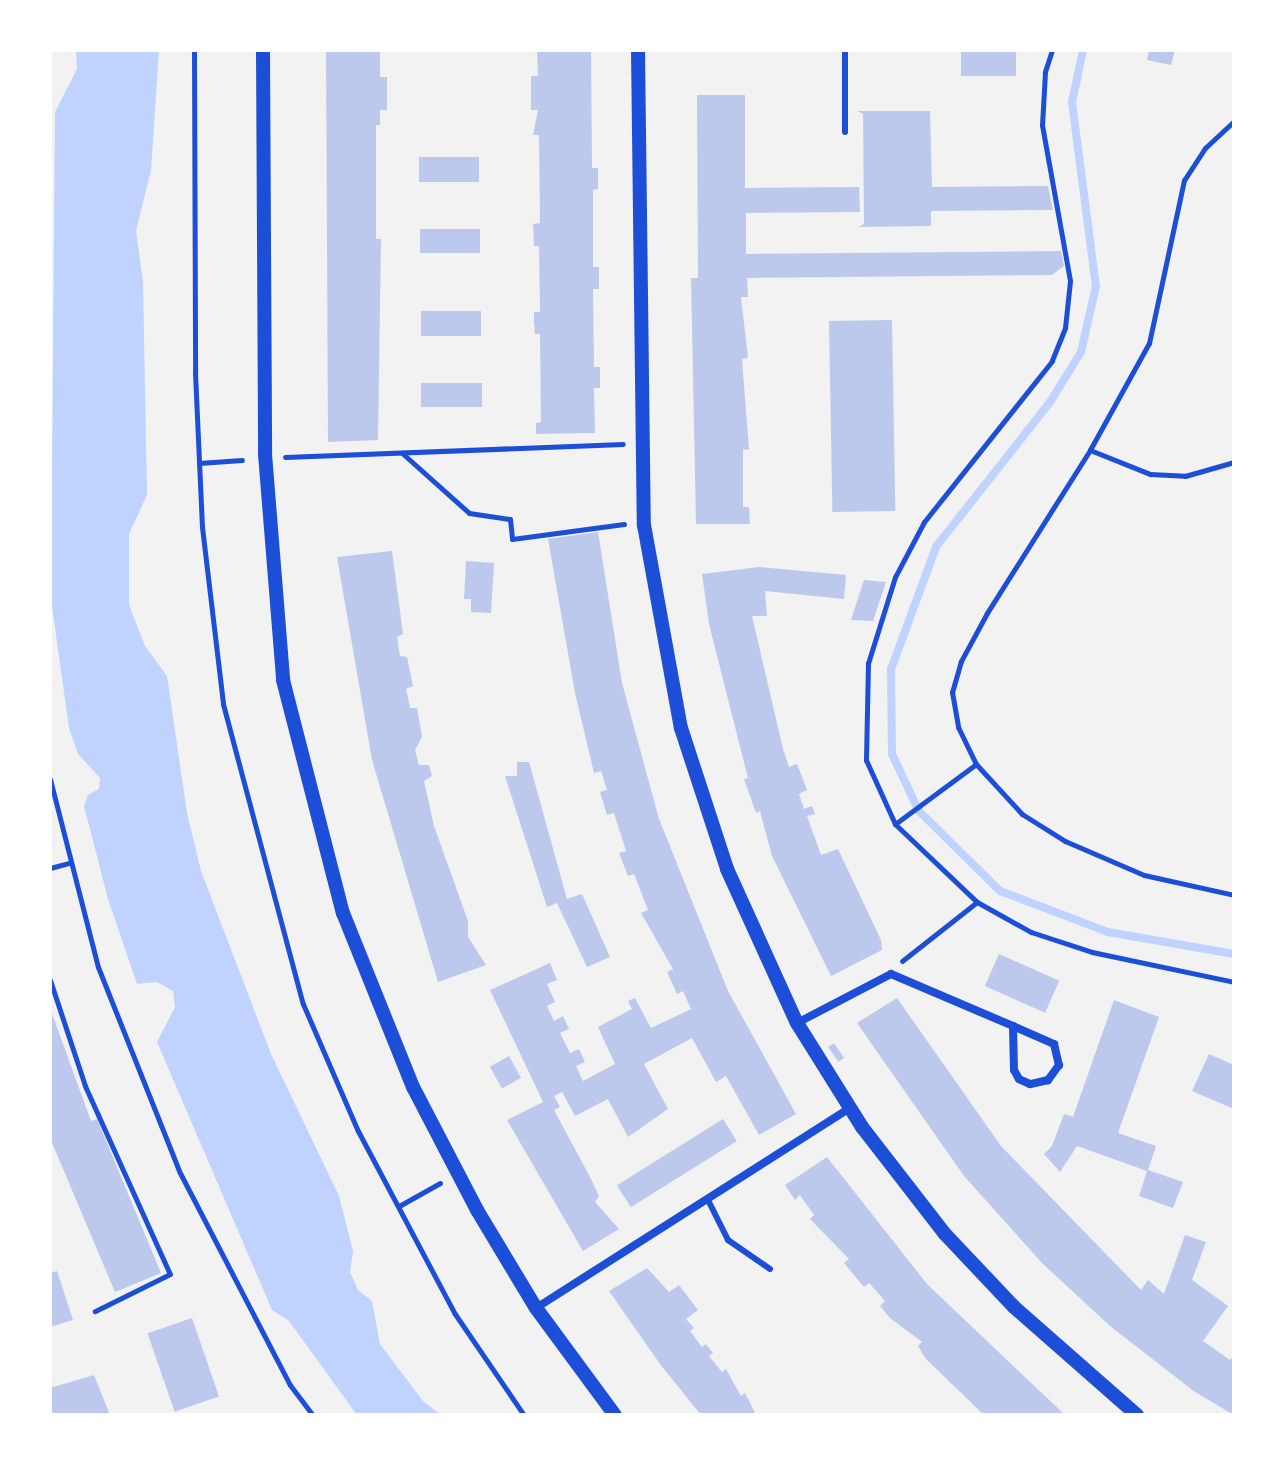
<!DOCTYPE html>
<style>
body{margin:0}
#map{position:relative;width:1284px;height:1465px;overflow:hidden;background:#f2f2f2;font-family:"Space Grotesk",sans-serif}
div>[style]{position:absolute}
.water>*{inset:0;background:#bfd3fe}
.stream>*{height:8px;margin:-4px;padding:0 4px;transform-origin:4px;border-radius:4px;background:#bfd3fe}
.building>*{inset:0;background:#bdc9ec;transform-origin:0 0}
.path>*{height:5px;margin:-2.5px;padding:0 2.5px;transform-origin:2.5px;border-radius:2.5px;background:#1d4ed8}
.service>*{height:6px;margin:-3px;padding:0 3px;transform-origin:3px;border-radius:3px;background:#1d4ed8}
.minor>*{height:8px;margin:-4px;padding:0 4px;transform-origin:4px;border-radius:4px;background:#1d4ed8}
.tertiary>*{height:14px;margin:-7px;padding:0 7px;transform-origin:7px;border-radius:7px;background:#1d4ed8}
span{translate:-50% -50%;white-space:nowrap;text-align:center;line-height:1.15;-webkit-text-stroke:7px #fff;paint-order:stroke}
.frame{position:absolute;inset:0;border:52px solid #fff;pointer-events:none}
</style>
<div id="map">
<div class="water">
<i style="clip-path:polygon(76px 50px,159px 50px,151px 170px,136px 231px,143px 282px,147px 495px,129px 534px,129px 605px,145px 646px,167px 676px,187px 813px,201px 871px,271px 1054px,339px 1196px,353px 1251px,350px 1272px,358px 1290px,372px 1301px,380px 1344px,423px 1401px,441px 1415px,357px 1415px,289px 1321px,272px 1310px,157px 1042px,175px 1007px,173px 991px,157px 982px,137px 984px,108px 899px,84px 806px,88px 795px,99px 789px,100px 778px,78px 754px,69px 728px,51px 599px,55px 112px,77px 69px)"></i>
</div>
<div class="stream">
<i style="left:1083px;top:50px;width:53px;rotate:101.9deg"></i>
<i style="left:1072px;top:102px;width:186px;rotate:82.6deg"></i>
<i style="left:1096px;top:286px;width:68px;rotate:102.8deg"></i>
<i style="left:1081px;top:352px;width:59px;rotate:121.8deg"></i>
<i style="left:1050px;top:402px;width:184px;rotate:128.2deg"></i>
<i style="left:936px;top:547px;width:130px;rotate:110.2deg"></i>
<i style="left:891px;top:669px;width:85px;rotate:89.3deg"></i>
<i style="left:892px;top:754px;width:63px;rotate:64.7deg"></i>
<i style="left:919px;top:811px;width:114px;rotate:44.6deg"></i>
<i style="left:1000px;top:891px;width:116px;rotate:20.8deg"></i>
<i style="left:1108px;top:932px;width:128px;rotate:9.9deg"></i>
</div>
<div class="building">
<i style="clip-path:polygon(326px 50px,380px 50px,380px 77px,387px 77px,387px 110px,380px 110px,380px 125px,376px 125px,376px 239px,381px 239px,378px 440px,328px 442px)"></i>
<i style="clip-path:polygon(537px 50px,591px 50px,592px 168px,598px 168px,598px 189px,593px 190px,593px 267px,599px 267px,599px 289px,593px 289px,594px 367px,600px 367px,600px 388px,594px 388px,595px 433px,536px 434px,536px 423px,541px 422px,540px 334px,535px 334px,534px 323px,534px 312px,540px 312px,539px 246px,534px 246px,533px 224px,540px 223px,539px 135px,533px 135px,538px 110px,531px 110px,531px 76px,538px 76px)"></i>
<i style="left:961px;top:50px;width:55px;height:26px"></i>
<i style="clip-path:polygon(1149px 50px,1175px 50px,1171px 65px,1147px 60px)"></i>
<i style="clip-path:polygon(697px 95px,745px 95px,745px 188px,859px 187px,860px 212px,746px 213px,746px 254px,1061px 251px,1064px 266px,1052px 275px,747px 278px,748px 297px,741px 297px,748px 358px,742px 359px,749px 450px,743px 449px,743px 507px,749px 507px,750px 524px,696px 524px,691px 278px,698px 278px)"></i>
<i style="clip-path:polygon(857px 111px,930px 111px,932px 187px,1048px 186px,1053px 210px,931px 211px,931px 226px,858px 227px,864px 224px,863px 114px)"></i>
<i style="left:419px;top:157px;width:60px;height:25px"></i>
<i style="left:480px;top:229px;width:24px;height:60px;rotate:90deg"></i>
<i style="left:481px;top:311px;width:25px;height:60px;rotate:90deg"></i>
<i style="left:892px;top:320px;width:191px;height:63px;rotate:89deg"></i>
<i style="left:482px;top:383px;width:24px;height:61px;rotate:90deg"></i>
<i style="clip-path:polygon(598px 532px,622px 683px,659px 819px,728px 991px,796px 1114px,759px 1135px,726px 1076px,716px 1082px,692px 1038px,644px 1064px,668px 1109px,628px 1137px,608px 1099px,575px 1116px,562px 1092px,554px 1096px,560px 1107px,554px 1110px,590px 1177px,599px 1196px,595px 1202px,619px 1229px,583px 1251px,507px 1120px,543px 1102px,490px 990px,550px 963px,557px 980px,547px 984px,555px 1002px,547px 1006px,554px 1021px,563px 1016px,569px 1029px,560px 1033px,570px 1053px,579px 1049px,585px 1062px,576px 1066px,583px 1081px,615px 1064px,598px 1027px,632px 1009px,628px 1001px,635px 998px,651px 1028px,691px 1009px,683px 991px,677px 994px,667px 972px,673px 969px,641px 913px,648px 910px,634px 874px,628px 876px,619px 853px,626px 851px,614px 813px,607px 815px,600px 792px,607px 790px,601px 771px,594px 773px,575px 693px,548px 539px)"></i>
<i style="clip-path:polygon(392px 551px,403px 634px,397px 637px,400px 656px,407px 657px,413px 686px,406px 689px,408px 698px,410px 708px,417px 708px,422px 737px,415px 750px,419px 765px,429px 765px,432px 776px,424px 781px,434px 826px,468px 921px,468px 937px,486px 965px,438px 982px,372px 760px,337px 557px)"></i>
<i style="clip-path:polygon(466px 561px,494px 563px,491px 613px,471px 612px,471px 599px,464px 599px)"></i>
<i style="clip-path:polygon(759px 567px,846px 575px,844px 599px,765px 591px,767px 616px,752px 616px,783px 749px,789px 767px,797px 764px,807px 790px,799px 794px,804px 809px,812px 806px,815px 814px,807px 816px,821px 855px,838px 849px,881px 940px,882px 950px,831px 976px,772px 856px,760px 811px,756px 813px,744px 779px,748px 778px,709px 624px,702px 574px)"></i>
<i style="clip-path:polygon(864px 580px,886px 582px,873px 621px,851px 620px)"></i>
<i style="clip-path:polygon(517px 762px,529px 762px,567px 899px,582px 894px,610px 957px,587px 967px,557px 903px,547px 907px,505px 776px,517px 776px)"></i>
<i style="left:999px;top:954px;width:66px;height:35px;rotate:24deg"></i>
<i style="clip-path:polygon(897px 998px,1001px 1146px,1141px 1290px,1148px 1280px,1164px 1294px,1185px 1235px,1206px 1242px,1192px 1280px,1228px 1306px,1203px 1341px,1230px 1360px,1234px 1355px,1234px 1415px,1195px 1392px,1110px 1326px,1042px 1263px,964px 1176px,857px 1023px)"></i>
<i style="clip-path:polygon(1114px 1000px,1159px 1017px,1118px 1133px,1156px 1146px,1148px 1170px,1183px 1182px,1173px 1208px,1139px 1196px,1147px 1171px,1077px 1146px,1060px 1172px,1044px 1154px,1052px 1146px,1064px 1114px,1073px 1117px)"></i>
<i style="clip-path:polygon(50px 1008px,91px 1121px,97px 1119px,161px 1273px,115px 1292px,50px 1138px)"></i>
<i style="left:834px;top:1043px;width:18px;height:7px;rotate:56deg"></i>
<i style="clip-path:polygon(1209px 1054px,1234px 1065px,1234px 1109px,1192px 1091px)"></i>
<i style="left:509px;top:1056px;width:25px;height:22px;rotate:61deg"></i>
<i style="left:723px;top:1119px;width:26px;height:125px;rotate:58deg"></i>
<i style="clip-path:polygon(827px 1157px,927px 1284px,1065px 1415px,984px 1415px,926px 1359px,918px 1346px,922px 1342px,890px 1318px,880px 1306px,885px 1301px,869px 1283px,864px 1287px,844px 1263px,849px 1259px,810px 1219px,814px 1215px,800px 1195px,795px 1200px,785px 1185px)"></i>
<i style="clip-path:polygon(647px 1268px,669px 1292px,679px 1285px,698px 1310px,686px 1319px,694px 1328px,690px 1331px,702px 1347px,706px 1344px,713px 1353px,709px 1356px,722px 1372px,726px 1369px,741px 1396px,745px 1393px,756px 1415px,701px 1415px,660px 1364px,609px 1291px)"></i>
<i style="clip-path:polygon(57px 1271px,73px 1320px,50px 1327px,50px 1273px)"></i>
<i style="left:192px;top:1318px;width:83px;height:47px;rotate:71deg"></i>
<i style="clip-path:polygon(94px 1375px,110px 1415px,50px 1415px,50px 1388px)"></i>
</div>
<div class="path">
<i style="left:194px;top:50px;width:323px;rotate:89.8deg"></i>
<i style="left:195px;top:373px;width:154px;rotate:87.4deg"></i>
<i style="left:202px;top:527px;width:178px;rotate:83.2deg"></i>
<i style="left:223px;top:704px;width:310px;rotate:75.1deg"></i>
<i style="left:303px;top:1004px;width:138px;rotate:66.6deg"></i>
<i style="left:358px;top:1131px;width:207px;rotate:62.1deg"></i>
<i style="left:455px;top:1314px;width:122px;rotate:55.7deg"></i>
<i style="left:1052px;top:50px;width:23px;rotate:108deg"></i>
<i style="left:1045px;top:72px;width:53px;rotate:93.2deg"></i>
<i style="left:1042px;top:125px;width:158px;rotate:79.8deg"></i>
<i style="left:1070px;top:281px;width:47px;rotate:96.1deg"></i>
<i style="left:1065px;top:328px;width:35px;rotate:112deg"></i>
<i style="left:1052px;top:361px;width:206px;rotate:128.5deg"></i>
<i style="left:924px;top:522px;width:62px;rotate:117.8deg"></i>
<i style="left:895px;top:577px;width:90px;rotate:107.4deg"></i>
<i style="left:868px;top:663px;width:97px;rotate:91.2deg"></i>
<i style="left:866px;top:760px;width:70px;rotate:65.6deg"></i>
<i style="left:895px;top:824px;width:113px;rotate:43.6deg"></i>
<i style="left:977px;top:902px;width:62px;rotate:29.1deg"></i>
<i style="left:1031px;top:932px;width:64px;rotate:18.2deg"></i>
<i style="left:1092px;top:952px;width:145px;rotate:11.9deg"></i>
<i style="left:1234px;top:121px;width:40px;rotate:137deg"></i>
<i style="left:1205px;top:148px;width:38px;rotate:123deg"></i>
<i style="left:1184px;top:180px;width:167px;rotate:102.1deg"></i>
<i style="left:1149px;top:343px;width:122px;rotate:118.9deg"></i>
<i style="left:1090px;top:450px;width:193px;rotate:122.3deg"></i>
<i style="left:987px;top:613px;width:55px;rotate:118.4deg"></i>
<i style="left:961px;top:661px;width:32px;rotate:106deg"></i>
<i style="left:952px;top:692px;width:36px;rotate:80deg"></i>
<i style="left:958px;top:727px;width:41px;rotate:64.1deg"></i>
<i style="left:976px;top:764px;width:68px;rotate:47.4deg"></i>
<i style="left:1022px;top:814px;width:51px;rotate:32.1deg"></i>
<i style="left:1065px;top:841px;width:86px;rotate:23.3deg"></i>
<i style="left:1144px;top:875px;width:92px;rotate:12.5deg"></i>
<i style="left:1090px;top:450px;width:65px;rotate:21.8deg"></i>
<i style="left:1150px;top:474px;width:35px;rotate:3deg"></i>
<i style="left:1185px;top:476px;width:51px;rotate:-15.9deg"></i>
<i style="left:402px;top:453px;width:90px;rotate:41.8deg"></i>
<i style="left:469px;top:513px;width:41px;rotate:8.3deg"></i>
<i style="left:510px;top:519px;width:20px;rotate:84deg"></i>
<i style="left:512px;top:539px;width:113px;rotate:-7.6deg"></i>
<i style="left:285px;top:457px;width:338px;rotate:-2.2deg"></i>
<i style="left:199px;top:463px;width:43px;rotate:-4deg"></i>
<i style="left:50px;top:779px;width:194px;rotate:75.7deg"></i>
<i style="left:98px;top:967px;width:219px;rotate:68.3deg"></i>
<i style="left:179px;top:1171px;width:241px;rotate:62.6deg"></i>
<i style="left:290px;top:1385px;width:38px;rotate:53deg"></i>
<i style="left:895px;top:824px;width:101px;rotate:-36.5deg"></i>
<i style="left:50px;top:868px;width:20px;rotate:-15deg"></i>
<i style="left:902px;top:961px;width:95px;rotate:-38.2deg"></i>
<i style="left:50px;top:980px;width:112px;rotate:71.7deg"></i>
<i style="left:85px;top:1086px;width:206px;rotate:65.7deg"></i>
<i style="left:170px;top:1274px;width:84px;rotate:153.7deg"></i>
<i style="left:399px;top:1206px;width:47px;rotate:-29.3deg"></i>
</div>
<div class="service">
<i style="left:845px;top:50px;width:82px;rotate:90deg"></i>
<i style="left:708px;top:1200px;width:45px;rotate:63.4deg"></i>
<i style="left:728px;top:1240px;width:51px;rotate:34.6deg"></i>
</div>
<div class="minor">
<i style="left:797px;top:1023px;width:106px;rotate:-27.5deg"></i>
<i style="left:891px;top:974px;width:133px;rotate:23.1deg"></i>
<i style="left:1013px;top:1026px;width:45px;rotate:23.7deg"></i>
<i style="left:1054px;top:1044px;width:22px;rotate:77deg"></i>
<i style="left:1059px;top:1065px;width:19px;rotate:126deg"></i>
<i style="left:1048px;top:1080px;width:18px;rotate:167deg"></i>
<i style="left:1030px;top:1084px;width:12px;rotate:-156deg"></i>
<i style="left:1019px;top:1079px;width:10px;rotate:-119deg"></i>
<i style="left:1014px;top:1070px;width:44px;rotate:-91.3deg"></i>
<i style="left:536px;top:1308px;width:372px;rotate:-32.5deg"></i>
</div>
<div class="tertiary">
<i style="left:263px;top:50px;width:404px;rotate:89.7deg"></i>
<i style="left:265px;top:454px;width:227px;rotate:85.4deg"></i>
<i style="left:283px;top:680px;width:241px;rotate:75.6deg"></i>
<i style="left:343px;top:913px;width:188px;rotate:68.1deg"></i>
<i style="left:413px;top:1087px;width:139px;rotate:62.5deg"></i>
<i style="left:477px;top:1210px;width:114px;rotate:59deg"></i>
<i style="left:536px;top:1308px;width:133px;rotate:53.6deg"></i>
<i style="left:638px;top:50px;width:475px;rotate:89.3deg"></i>
<i style="left:644px;top:525px;width:206px;rotate:79.7deg"></i>
<i style="left:681px;top:728px;width:148px;rotate:71.9deg"></i>
<i style="left:727px;top:869px;width:169px;rotate:65.6deg"></i>
<i style="left:797px;top:1023px;width:123px;rotate:58deg"></i>
<i style="left:862px;top:1127px;width:135px;rotate:52.2deg"></i>
<i style="left:945px;top:1234px;width:100px;rotate:46.6deg"></i>
<i style="left:1014px;top:1307px;width:164px;rotate:41.3deg"></i>
</div>
<div class="frame"></div>
</div>
